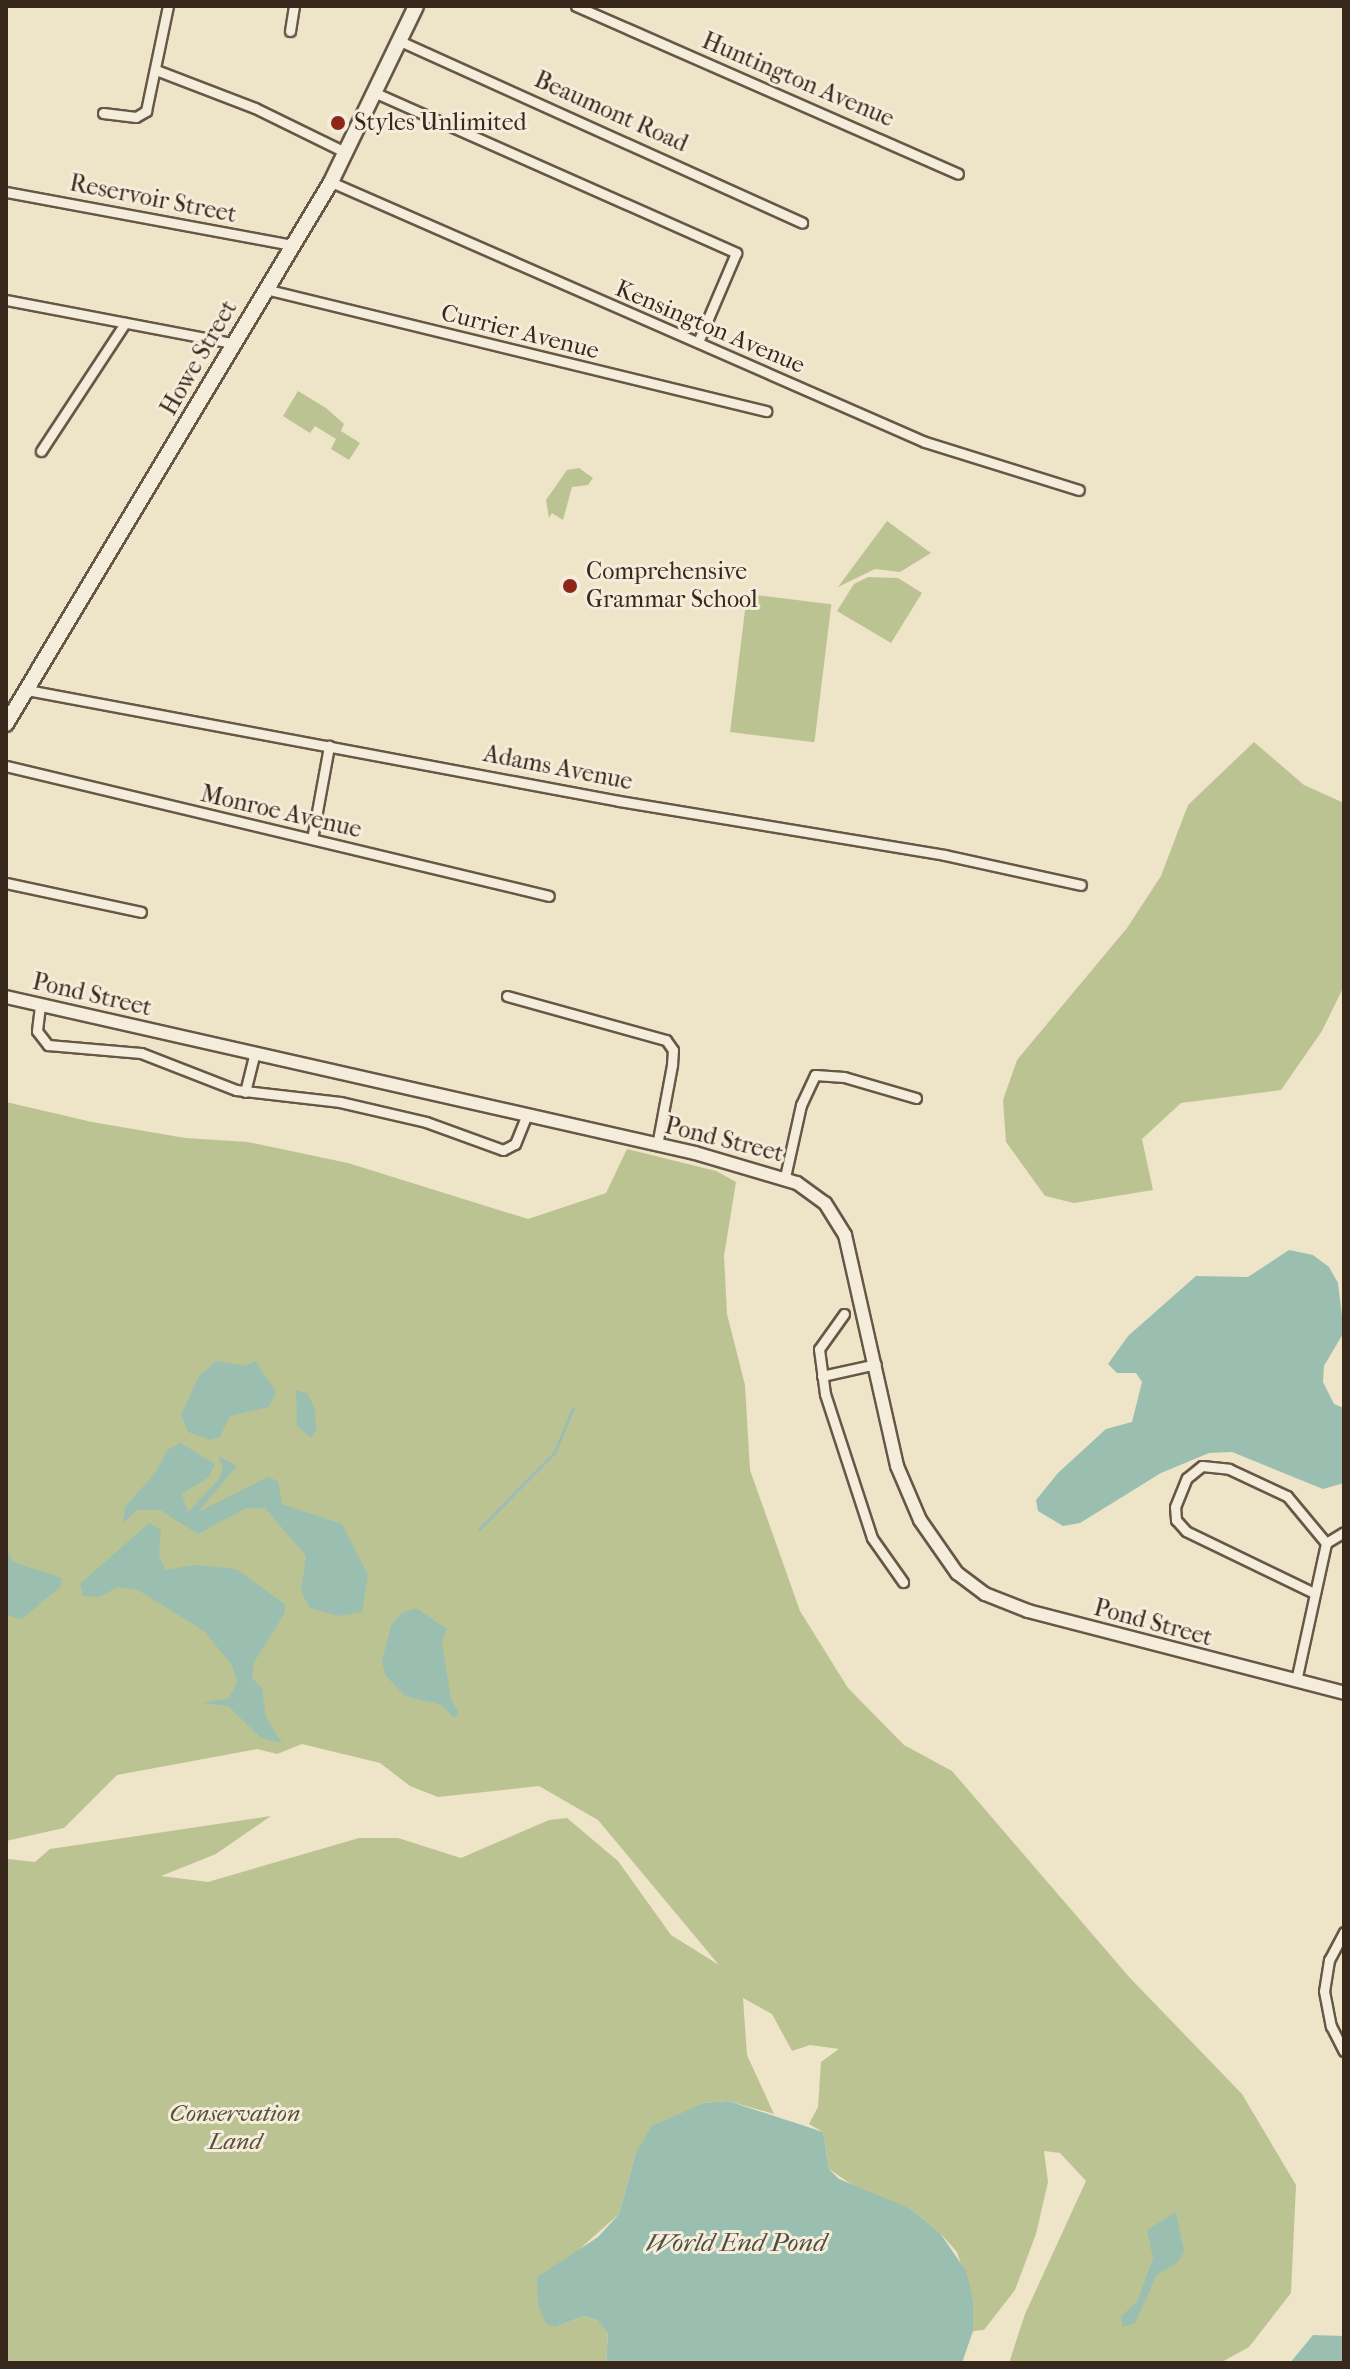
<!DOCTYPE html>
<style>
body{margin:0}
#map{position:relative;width:1350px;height:2369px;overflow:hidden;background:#eee4c7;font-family:"IM FELL French Canon",serif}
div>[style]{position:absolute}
.green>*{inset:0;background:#bcc393;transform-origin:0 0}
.water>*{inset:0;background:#9abfb1}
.stream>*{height:3px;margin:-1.5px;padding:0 1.5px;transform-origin:1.5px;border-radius:1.5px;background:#9abfb1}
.roads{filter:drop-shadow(2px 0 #665747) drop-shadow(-2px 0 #665747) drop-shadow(0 2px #665747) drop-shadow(0 -2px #665747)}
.minor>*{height:9px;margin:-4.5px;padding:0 4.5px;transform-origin:4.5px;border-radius:4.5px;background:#f4eddb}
.tertiary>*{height:12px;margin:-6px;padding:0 6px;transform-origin:6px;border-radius:6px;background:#f4eddb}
.secondary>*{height:14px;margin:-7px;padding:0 7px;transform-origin:7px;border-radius:7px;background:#f4eddb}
.dots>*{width:22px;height:22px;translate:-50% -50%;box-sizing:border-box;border:4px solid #f4eddb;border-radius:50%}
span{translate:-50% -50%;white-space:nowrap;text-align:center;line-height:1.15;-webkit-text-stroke:6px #f4eddb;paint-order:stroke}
.street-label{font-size:24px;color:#38281c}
.poi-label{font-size:24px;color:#38281c}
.left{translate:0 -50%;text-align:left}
.park-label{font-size:24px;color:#594f3a;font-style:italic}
.water-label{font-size:26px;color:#504e41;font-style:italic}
.frame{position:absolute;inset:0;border:8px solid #38281c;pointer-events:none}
</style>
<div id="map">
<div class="green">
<i style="clip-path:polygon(298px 391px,326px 408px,344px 424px,341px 431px,360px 443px,349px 460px,331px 449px,336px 439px,315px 426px,310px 433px,283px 416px)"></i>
<i style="clip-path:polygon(579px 468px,593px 478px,588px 485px,572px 487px,563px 520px,552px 513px,549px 518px,546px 500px,567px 470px)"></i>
<i style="clip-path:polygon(887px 521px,931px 553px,900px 572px,875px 569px,838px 587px)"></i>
<i style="clip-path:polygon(868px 577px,898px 578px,922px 593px,891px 643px,837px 611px,854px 584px)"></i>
<i style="left:747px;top:594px;width:85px;height:139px;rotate:7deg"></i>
<i style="clip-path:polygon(1254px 742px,1304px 785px,1344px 803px,1344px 986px,1322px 1031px,1281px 1090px,1181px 1103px,1142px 1139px,1153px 1190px,1074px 1203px,1045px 1196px,1006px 1142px,1003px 1100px,1017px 1060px,1127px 928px,1161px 876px,1188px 805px)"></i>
<i style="clip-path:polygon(6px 1102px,92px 1122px,185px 1138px,248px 1142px,348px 1163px,528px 1219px,606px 1193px,627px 1149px,716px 1171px,736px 1182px,724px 1256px,727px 1314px,745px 1385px,750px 1470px,800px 1611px,848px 1688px,904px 1745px,952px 1771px,1130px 1978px,1242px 2094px,1296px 2185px,1291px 2293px,1249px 2347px,1220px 2363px,1009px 2363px,1025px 2314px,1086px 2181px,1060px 2153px,1044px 2151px,1048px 2182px,1036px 2234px,1015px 2290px,984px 2330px,973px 2331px,973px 2300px,957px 2252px,940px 2233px,911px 2209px,864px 2193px,829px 2169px,823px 2132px,809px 2124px,818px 2107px,821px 2062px,839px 2049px,810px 2045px,792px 2051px,772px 2014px,743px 1998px,747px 2055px,774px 2114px,728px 2101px,704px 2103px,636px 2152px,619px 2214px,574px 2254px,556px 2327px,584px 2316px,597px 2320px,608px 2332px,606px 2363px,6px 2363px,8px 1859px,35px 1862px,50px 1849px,271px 1816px,216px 1854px,161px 1876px,208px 1882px,359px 1838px,398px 1838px,461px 1858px,549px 1820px,567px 1818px,618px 1861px,671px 1935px,719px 1965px,598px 1820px,539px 1786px,438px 1797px,410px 1786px,380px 1763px,302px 1744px,277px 1754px,257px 1749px,117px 1775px,64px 1828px,6px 1841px)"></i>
</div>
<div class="water">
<i style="clip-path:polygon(1289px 1250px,1313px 1255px,1329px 1267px,1338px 1283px,1344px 1332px,1324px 1366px,1323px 1382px,1334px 1404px,1344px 1408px,1344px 1483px,1323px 1489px,1232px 1452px,1209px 1453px,1161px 1473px,1080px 1523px,1063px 1526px,1038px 1511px,1036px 1500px,1058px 1473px,1106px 1429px,1132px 1422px,1142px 1382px,1136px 1373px,1117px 1373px,1108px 1364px,1128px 1336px,1196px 1276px,1248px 1277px)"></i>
<i style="clip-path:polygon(216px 1361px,246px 1366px,255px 1361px,276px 1392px,269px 1407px,230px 1416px,220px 1437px,210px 1440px,188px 1432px,181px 1415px,199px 1376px)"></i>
<i style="clip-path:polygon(296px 1390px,307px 1393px,315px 1408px,316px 1430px,311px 1438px,297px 1426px)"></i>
<i style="clip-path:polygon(181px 1443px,215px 1464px,208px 1478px,182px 1494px,188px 1512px,219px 1479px,223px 1468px,218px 1456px,237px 1466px,198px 1512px,268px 1477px,278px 1481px,282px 1504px,342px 1524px,368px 1575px,362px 1612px,339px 1616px,310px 1608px,301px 1592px,306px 1556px,265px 1508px,246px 1508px,198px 1534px,160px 1510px,137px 1510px,123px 1523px,125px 1507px,156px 1472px,167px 1450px)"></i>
<i style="clip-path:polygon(149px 1523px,161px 1530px,159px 1556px,166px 1570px,194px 1565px,236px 1569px,285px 1604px,285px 1613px,254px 1662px,252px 1678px,262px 1688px,266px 1717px,282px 1743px,261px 1738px,228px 1706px,201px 1703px,229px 1698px,237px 1682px,232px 1665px,204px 1631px,138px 1590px,118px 1587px,100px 1597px,83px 1596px,80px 1584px)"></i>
<i style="clip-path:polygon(6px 1548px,13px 1562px,62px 1578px,60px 1587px,22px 1619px,6px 1615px)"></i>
<i style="clip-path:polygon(416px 1608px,447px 1629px,442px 1642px,451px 1699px,459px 1714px,454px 1718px,442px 1705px,405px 1696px,385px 1675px,382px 1661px,391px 1626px,400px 1614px)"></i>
<i style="clip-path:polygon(728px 2101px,823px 2132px,829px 2169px,839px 2179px,911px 2209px,940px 2233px,966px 2271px,973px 2300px,973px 2331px,962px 2363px,606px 2363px,608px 2333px,597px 2320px,584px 2316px,556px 2327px,546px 2324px,538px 2305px,537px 2277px,598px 2237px,619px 2214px,636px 2152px,652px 2126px,704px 2103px)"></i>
<i style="clip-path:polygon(1176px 2212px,1184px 2251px,1178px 2262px,1157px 2275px,1135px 2323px,1122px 2327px,1121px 2316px,1137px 2302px,1153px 2258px,1147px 2230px)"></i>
<i style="clip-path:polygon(1313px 2335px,1344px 2336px,1344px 2363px,1290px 2363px)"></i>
</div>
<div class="stream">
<i style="left:479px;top:1529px;width:107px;rotate:-45.4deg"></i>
<i style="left:554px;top:1453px;width:49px;rotate:-67.1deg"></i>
</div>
<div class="roads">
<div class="minor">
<i style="left:576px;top:6px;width:417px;rotate:23.7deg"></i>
<i style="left:290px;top:31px;width:25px;rotate:-81deg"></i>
<i style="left:402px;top:42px;width:439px;rotate:24.3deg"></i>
<i style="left:156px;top:70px;width:106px;rotate:21deg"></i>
<i style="left:255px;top:108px;width:102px;rotate:26.1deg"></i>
<i style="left:378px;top:94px;width:392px;rotate:23.9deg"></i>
<i style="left:736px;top:253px;width:97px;rotate:113.1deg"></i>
<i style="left:103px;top:113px;width:33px;rotate:7deg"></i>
<i style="left:136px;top:117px;width:12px;rotate:-31deg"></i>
<i style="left:146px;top:111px;width:107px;rotate:-78.2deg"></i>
<i style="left:331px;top:182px;width:648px;rotate:23.64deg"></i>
<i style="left:925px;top:442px;width:161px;rotate:17.3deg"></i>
<i style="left:6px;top:192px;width:292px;rotate:10.5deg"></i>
<i style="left:265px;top:289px;width:516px;rotate:13.69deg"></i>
<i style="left:6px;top:300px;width:230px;rotate:10.8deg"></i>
<i style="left:41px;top:451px;width:153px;rotate:-56.7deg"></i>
<i style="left:27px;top:690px;width:602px;rotate:10.62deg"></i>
<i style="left:619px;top:801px;width:330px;rotate:9.4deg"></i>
<i style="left:945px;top:855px;width:139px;rotate:12.4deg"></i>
<i style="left:6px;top:766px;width:558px;rotate:13.46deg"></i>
<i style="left:312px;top:839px;width:95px;rotate:-79.6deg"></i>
<i style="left:6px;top:883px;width:138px;rotate:12.1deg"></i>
<i style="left:507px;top:996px;width:165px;rotate:15.5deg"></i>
<i style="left:666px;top:1040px;width:12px;rotate:55deg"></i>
<i style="left:673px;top:1050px;width:15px;rotate:94deg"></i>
<i style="left:672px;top:1065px;width:81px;rotate:100.6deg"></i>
<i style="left:40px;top:1006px;width:25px;rotate:97deg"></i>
<i style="left:37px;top:1031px;width:18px;rotate:52deg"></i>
<i style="left:48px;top:1045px;width:93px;rotate:4.9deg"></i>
<i style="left:141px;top:1053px;width:102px;rotate:21.3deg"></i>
<i style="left:236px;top:1090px;width:105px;rotate:6.6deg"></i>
<i style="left:340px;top:1102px;width:88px;rotate:13.1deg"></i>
<i style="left:426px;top:1122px;width:82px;rotate:20deg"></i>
<i style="left:503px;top:1150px;width:13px;rotate:-27deg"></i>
<i style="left:515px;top:1144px;width:29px;rotate:-68deg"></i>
<i style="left:245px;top:1092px;width:38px;rotate:-76deg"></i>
<i style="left:785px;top:1177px;width:74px;rotate:-77.5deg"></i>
<i style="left:801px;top:1105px;width:33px;rotate:-65deg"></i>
<i style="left:815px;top:1075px;width:29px;rotate:4deg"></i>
<i style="left:844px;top:1077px;width:75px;rotate:16.3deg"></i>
<i style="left:844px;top:1314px;width:43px;rotate:125.5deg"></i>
<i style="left:819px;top:1349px;width:45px;rotate:82.4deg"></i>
<i style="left:825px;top:1394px;width:151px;rotate:71.9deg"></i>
<i style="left:872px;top:1538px;width:54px;rotate:54.8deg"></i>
<i style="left:822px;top:1376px;width:55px;rotate:-12.5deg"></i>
<i style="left:1314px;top:1593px;width:142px;rotate:-154.2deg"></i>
<i style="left:1186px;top:1531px;width:15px;rotate:-132deg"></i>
<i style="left:1176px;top:1520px;width:13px;rotate:-94deg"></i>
<i style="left:1175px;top:1507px;width:31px;rotate:-68deg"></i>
<i style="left:1187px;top:1478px;width:19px;rotate:-39deg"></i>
<i style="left:1202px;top:1466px;width:27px;rotate:6deg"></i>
<i style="left:1229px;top:1469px;width:64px;rotate:25deg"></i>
<i style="left:1287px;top:1496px;width:61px;rotate:50.3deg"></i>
<i style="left:1296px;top:1681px;width:141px;rotate:-77.7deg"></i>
<i style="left:1326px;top:1543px;width:21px;rotate:-31deg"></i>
<i style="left:1344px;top:1932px;width:32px;rotate:118deg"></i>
<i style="left:1329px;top:1960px;width:31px;rotate:99deg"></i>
<i style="left:1324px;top:1991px;width:36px;rotate:79deg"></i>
<i style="left:1331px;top:2026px;width:28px;rotate:63deg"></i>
</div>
<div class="tertiary">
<i style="left:6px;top:997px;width:706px;rotate:12.76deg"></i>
<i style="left:695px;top:1153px;width:106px;rotate:16.4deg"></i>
<i style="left:797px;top:1183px;width:34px;rotate:36deg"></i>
<i style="left:825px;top:1203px;width:38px;rotate:58deg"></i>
<i style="left:845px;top:1235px;width:237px;rotate:77.3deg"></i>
<i style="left:897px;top:1466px;width:59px;rotate:66.9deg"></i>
<i style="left:920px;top:1520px;width:65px;rotate:55.1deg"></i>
<i style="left:957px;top:1573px;width:35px;rotate:37deg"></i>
<i style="left:985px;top:1594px;width:46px;rotate:21.6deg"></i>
<i style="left:1028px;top:1611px;width:326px;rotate:14.5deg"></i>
</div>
<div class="secondary">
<i style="left:6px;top:724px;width:632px;rotate:-59.05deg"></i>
<i style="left:331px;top:182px;width:195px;rotate:-64.2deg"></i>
</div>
</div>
<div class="dots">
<i style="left:338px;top:123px;background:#8f2418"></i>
<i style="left:570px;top:586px;background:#8f2418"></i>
</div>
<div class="street-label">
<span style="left:798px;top:80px;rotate:23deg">Huntington Avenue</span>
<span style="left:611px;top:112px;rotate:24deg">Beaumont Road</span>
<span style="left:153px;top:199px;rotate:11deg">Reservoir Street</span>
<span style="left:710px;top:327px;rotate:23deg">Kensington Avenue</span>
<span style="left:520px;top:332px;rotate:14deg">Currier Avenue</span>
<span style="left:199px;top:358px;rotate:-60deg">Howe Street</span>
<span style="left:558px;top:768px;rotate:11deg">Adams Avenue</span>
<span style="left:281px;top:812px;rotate:13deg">Monroe Avenue</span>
<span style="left:92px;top:995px;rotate:13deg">Pond Street</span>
<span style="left:724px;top:1140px;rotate:14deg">Pond Street</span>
<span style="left:1153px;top:1623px;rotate:15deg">Pond Street</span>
</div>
<div class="poi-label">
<span class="left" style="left:354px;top:123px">Styles Unlimited</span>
<span class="left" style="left:586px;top:586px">Comprehensive<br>Grammar School</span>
</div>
<div class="park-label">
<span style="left:235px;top:2128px">Conservation<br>Land</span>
</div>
<div class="water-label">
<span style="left:736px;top:2243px">World End Pond</span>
</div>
<div class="frame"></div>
</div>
